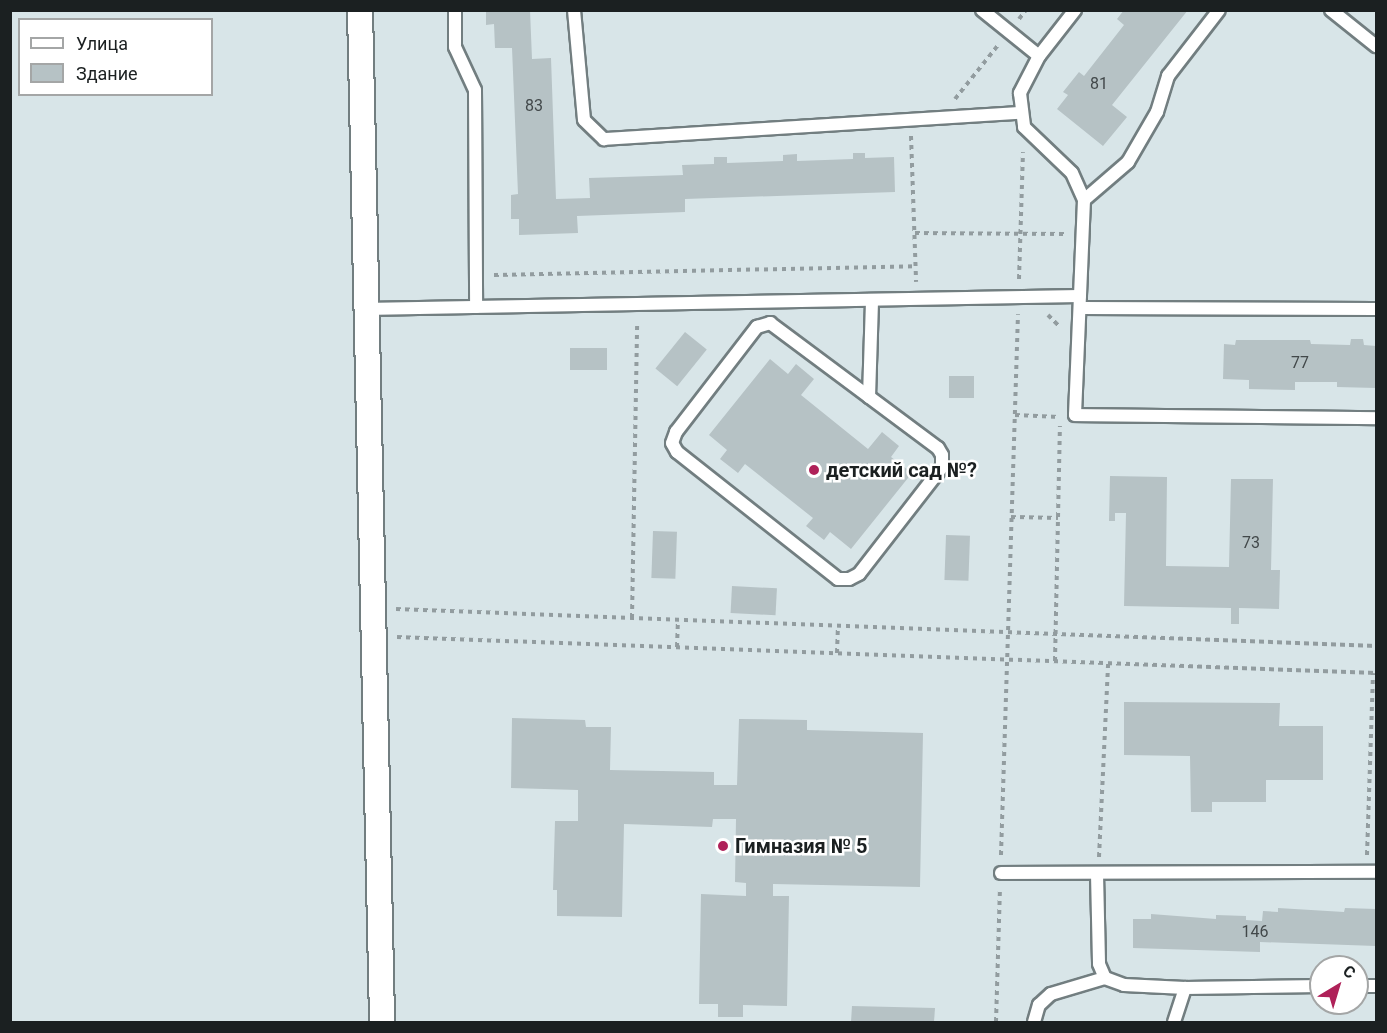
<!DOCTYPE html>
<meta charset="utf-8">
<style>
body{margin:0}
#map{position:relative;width:1387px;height:1033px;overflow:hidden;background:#d8e5e8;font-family:Roboto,sans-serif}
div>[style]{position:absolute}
.building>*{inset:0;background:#b6c2c5;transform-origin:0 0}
.path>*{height:4px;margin-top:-2px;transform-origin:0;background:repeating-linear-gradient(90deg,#929c9f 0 4.5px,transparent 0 9px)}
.roads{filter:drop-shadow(2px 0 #727e80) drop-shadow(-2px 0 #727e80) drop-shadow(0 2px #727e80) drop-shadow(0 -2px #727e80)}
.service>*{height:12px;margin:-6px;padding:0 6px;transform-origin:6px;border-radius:6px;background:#fff}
.minor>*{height:24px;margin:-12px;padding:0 12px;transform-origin:12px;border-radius:12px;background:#fff}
.dots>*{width:16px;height:16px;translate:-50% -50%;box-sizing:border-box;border:3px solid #fff;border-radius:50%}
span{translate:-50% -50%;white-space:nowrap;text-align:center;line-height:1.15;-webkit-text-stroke:5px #fff;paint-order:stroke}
.number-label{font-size:16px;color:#42484a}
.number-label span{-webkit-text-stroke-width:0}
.poi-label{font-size:20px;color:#1b2021;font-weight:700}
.left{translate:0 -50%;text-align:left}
.frame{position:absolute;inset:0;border:12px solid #1b2021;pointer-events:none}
.legend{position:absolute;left:18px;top:18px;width:195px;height:78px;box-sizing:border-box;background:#fff;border:2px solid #a4a6a6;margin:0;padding:8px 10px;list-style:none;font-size:18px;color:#1b2021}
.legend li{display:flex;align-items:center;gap:12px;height:30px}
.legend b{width:30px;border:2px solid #a4a6a6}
.north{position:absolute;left:1309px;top:955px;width:60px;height:60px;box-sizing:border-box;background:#fff;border:2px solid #a4a6a6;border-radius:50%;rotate:38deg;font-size:16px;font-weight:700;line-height:24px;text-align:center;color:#1b2021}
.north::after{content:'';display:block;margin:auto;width:21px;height:27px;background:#af2159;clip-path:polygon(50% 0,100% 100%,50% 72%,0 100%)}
</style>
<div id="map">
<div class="building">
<i style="clip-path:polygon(486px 10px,530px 10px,532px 59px,551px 58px,556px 199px,590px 198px,589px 178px,683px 175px,682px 165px,714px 164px,714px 157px,727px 157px,727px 163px,783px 161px,783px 155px,797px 154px,797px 161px,853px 159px,853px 153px,865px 153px,865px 158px,894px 157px,895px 192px,685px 199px,685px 212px,577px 216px,578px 233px,519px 235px,519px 219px,511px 219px,511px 195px,518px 194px,512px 48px,495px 48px,494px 24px,486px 25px)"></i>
<i style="clip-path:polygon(1124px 10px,1188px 10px,1112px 105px,1127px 117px,1103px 146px,1057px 109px,1068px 95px,1063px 92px,1079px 72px,1084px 76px,1124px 25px,1117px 19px)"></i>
<i style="left:685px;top:332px;width:28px;height:47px;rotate:39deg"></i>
<i style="clip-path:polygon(1351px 339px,1363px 339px,1364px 345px,1376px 346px,1376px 388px,1337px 387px,1337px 382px,1295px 382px,1295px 390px,1249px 389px,1249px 380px,1223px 379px,1224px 344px,1235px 345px,1236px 340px,1310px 340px,1311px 344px,1350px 345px)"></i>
<i style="left:570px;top:348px;width:37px;height:22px"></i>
<i style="clip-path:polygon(770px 359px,788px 374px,796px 364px,814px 379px,801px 395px,868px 449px,882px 432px,899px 446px,891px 457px,912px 473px,851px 549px,830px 532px,824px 540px,806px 526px,813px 518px,745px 464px,738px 473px,720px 459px,727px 450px,709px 435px)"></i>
<i style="left:949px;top:376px;width:25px;height:22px"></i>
<i style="clip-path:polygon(1110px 476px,1167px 477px,1166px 566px,1229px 567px,1231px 479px,1273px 479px,1271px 570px,1280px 570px,1279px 609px,1239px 608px,1239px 624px,1231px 624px,1231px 608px,1124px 606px,1126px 513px,1115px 513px,1115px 521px,1109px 521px)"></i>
<i style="left:653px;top:531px;width:24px;height:47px;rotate:2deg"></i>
<i style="left:946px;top:535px;width:24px;height:45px;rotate:2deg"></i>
<i style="left:732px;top:586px;width:45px;height:27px;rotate:3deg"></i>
<i style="clip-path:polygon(1124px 702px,1280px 703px,1279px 726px,1323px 726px,1323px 780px,1266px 780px,1266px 802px,1212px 802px,1212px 812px,1191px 812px,1190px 756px,1124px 755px)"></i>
<i style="clip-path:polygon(512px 718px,585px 720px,586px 727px,611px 727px,610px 770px,714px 772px,714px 785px,737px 785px,739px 719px,807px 720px,807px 730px,923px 733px,920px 887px,773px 884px,773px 896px,789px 896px,787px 1006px,743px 1005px,743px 1017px,718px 1017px,718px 1004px,699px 1004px,701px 894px,746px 896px,746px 883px,735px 882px,736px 819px,713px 819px,712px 827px,624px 824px,622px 917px,557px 916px,557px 890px,553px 890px,555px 821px,578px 821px,578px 790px,511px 788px)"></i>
<i style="clip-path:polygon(1278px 908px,1344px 912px,1345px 908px,1376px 909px,1376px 946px,1260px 942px,1260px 952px,1133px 948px,1133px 919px,1151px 919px,1151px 914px,1216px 919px,1216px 915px,1246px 916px,1246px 920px,1262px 921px,1263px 911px,1278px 912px)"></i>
<i style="clip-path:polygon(852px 1006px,935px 1008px,934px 1022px,851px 1022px)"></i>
</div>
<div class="path">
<i style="left:1019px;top:19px;width:11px;rotate:-52deg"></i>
<i style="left:955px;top:99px;width:70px;rotate:-51.3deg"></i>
<i style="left:911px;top:136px;width:146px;rotate:88deg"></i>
<i style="left:915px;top:233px;width:152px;rotate:0.4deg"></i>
<i style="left:494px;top:275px;width:422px;rotate:-1.2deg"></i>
<i style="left:1019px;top:279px;width:127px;rotate:-88.2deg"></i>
<i style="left:1048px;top:315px;width:16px;rotate:45deg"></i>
<i style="left:1015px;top:415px;width:44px;rotate:2.6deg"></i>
<i style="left:1011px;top:517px;width:47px;rotate:1.2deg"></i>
<i style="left:396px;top:609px;width:981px;rotate:2.16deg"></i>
<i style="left:632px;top:618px;width:296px;rotate:-89deg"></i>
<i style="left:397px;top:637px;width:980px;rotate:2.11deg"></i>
<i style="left:677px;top:647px;width:27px;rotate:-88deg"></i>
<i style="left:837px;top:653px;width:27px;rotate:-88deg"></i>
<i style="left:1055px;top:661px;width:235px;rotate:-88.8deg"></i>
<i style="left:1001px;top:855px;width:541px;rotate:-88.2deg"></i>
<i style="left:1367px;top:855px;width:182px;rotate:-88.1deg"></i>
<i style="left:1099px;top:857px;width:194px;rotate:-87.3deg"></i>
<i style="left:996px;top:1022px;width:132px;rotate:-88.3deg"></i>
</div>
<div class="roads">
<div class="service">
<i style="left:455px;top:10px;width:37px;rotate:90deg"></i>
<i style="left:455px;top:47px;width:47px;rotate:65.1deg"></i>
<i style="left:475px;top:90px;width:217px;rotate:89.7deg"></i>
<i style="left:574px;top:10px;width:110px;rotate:84.8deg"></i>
<i style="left:584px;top:120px;width:28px;rotate:44deg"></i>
<i style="left:604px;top:139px;width:418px;rotate:-3.6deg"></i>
<i style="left:982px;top:10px;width:73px;rotate:38.9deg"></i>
<i style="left:1075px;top:10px;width:58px;rotate:128deg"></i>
<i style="left:1039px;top:56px;width:42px;rotate:117.2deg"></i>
<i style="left:1020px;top:93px;width:34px;rotate:83deg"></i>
<i style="left:1024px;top:127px;width:66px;rotate:43.8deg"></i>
<i style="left:1072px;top:173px;width:30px;rotate:66deg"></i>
<i style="left:1084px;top:200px;width:215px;rotate:92.4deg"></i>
<i style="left:1075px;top:415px;width:301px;rotate:0.6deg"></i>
<i style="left:1331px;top:10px;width:58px;rotate:38.7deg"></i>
<i style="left:1084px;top:200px;width:58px;rotate:-40.8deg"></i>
<i style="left:1128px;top:162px;width:58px;rotate:-59.9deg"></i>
<i style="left:1157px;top:112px;width:38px;rotate:-73deg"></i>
<i style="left:1168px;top:76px;width:83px;rotate:-52.3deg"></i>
<i style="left:1080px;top:308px;width:296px;rotate:0.2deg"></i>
<i style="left:364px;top:309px;width:716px;rotate:-1.04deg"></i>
<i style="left:770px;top:323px;width:209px;rotate:36.7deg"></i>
<i style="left:938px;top:448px;width:8px;rotate:60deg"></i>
<i style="left:942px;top:455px;width:12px;rotate:90deg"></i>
<i style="left:942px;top:467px;width:135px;rotate:127.8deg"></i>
<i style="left:859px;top:574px;width:11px;rotate:153deg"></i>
<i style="left:849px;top:579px;width:11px;rotate:180deg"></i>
<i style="left:838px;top:579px;width:205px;rotate:-141.7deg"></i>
<i style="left:677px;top:452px;width:10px;rotate:-119deg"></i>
<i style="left:672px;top:443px;width:12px;rotate:-70deg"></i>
<i style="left:676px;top:432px;width:133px;rotate:-52.4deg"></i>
<i style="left:757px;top:327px;width:14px;rotate:-17deg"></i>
<i style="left:869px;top:397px;width:97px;rotate:-88.2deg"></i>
<i style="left:1001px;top:873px;width:375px;rotate:-0.2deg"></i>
<i style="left:1097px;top:874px;width:90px;rotate:88.7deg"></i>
<i style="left:1099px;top:964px;width:15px;rotate:67deg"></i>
<i style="left:1105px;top:978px;width:20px;rotate:20deg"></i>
<i style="left:1124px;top:985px;width:61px;rotate:2.8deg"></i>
<i style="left:1185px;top:988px;width:136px;rotate:-0.8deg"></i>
<i style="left:1357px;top:986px;width:19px"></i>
<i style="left:1034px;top:1022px;width:18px;rotate:-74deg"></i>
<i style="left:1039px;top:1005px;width:16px;rotate:-43deg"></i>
<i style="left:1051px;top:994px;width:56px;rotate:-16.5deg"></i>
<i style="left:1174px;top:1022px;width:36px;rotate:-72deg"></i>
</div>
<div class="minor">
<i style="left:360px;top:10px;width:1012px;rotate:88.75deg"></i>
</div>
</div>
<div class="dots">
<i style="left:814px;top:470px;background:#af2159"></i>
<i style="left:723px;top:846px;background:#af2159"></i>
</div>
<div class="number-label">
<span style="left:1099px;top:84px">81</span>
<span style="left:534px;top:106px">83</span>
<span style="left:1300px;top:363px">77</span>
<span style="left:1251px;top:543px">73</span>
<span style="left:1255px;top:932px">146</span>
</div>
<div class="poi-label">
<span class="left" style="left:826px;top:470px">детский сад №?</span>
<span class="left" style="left:735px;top:846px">Гимназия № 5</span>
</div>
<div class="frame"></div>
<ul class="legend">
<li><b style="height:8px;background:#fff"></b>Улица</li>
<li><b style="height:16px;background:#b6c2c5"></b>Здание</li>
</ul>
<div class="north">С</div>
</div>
